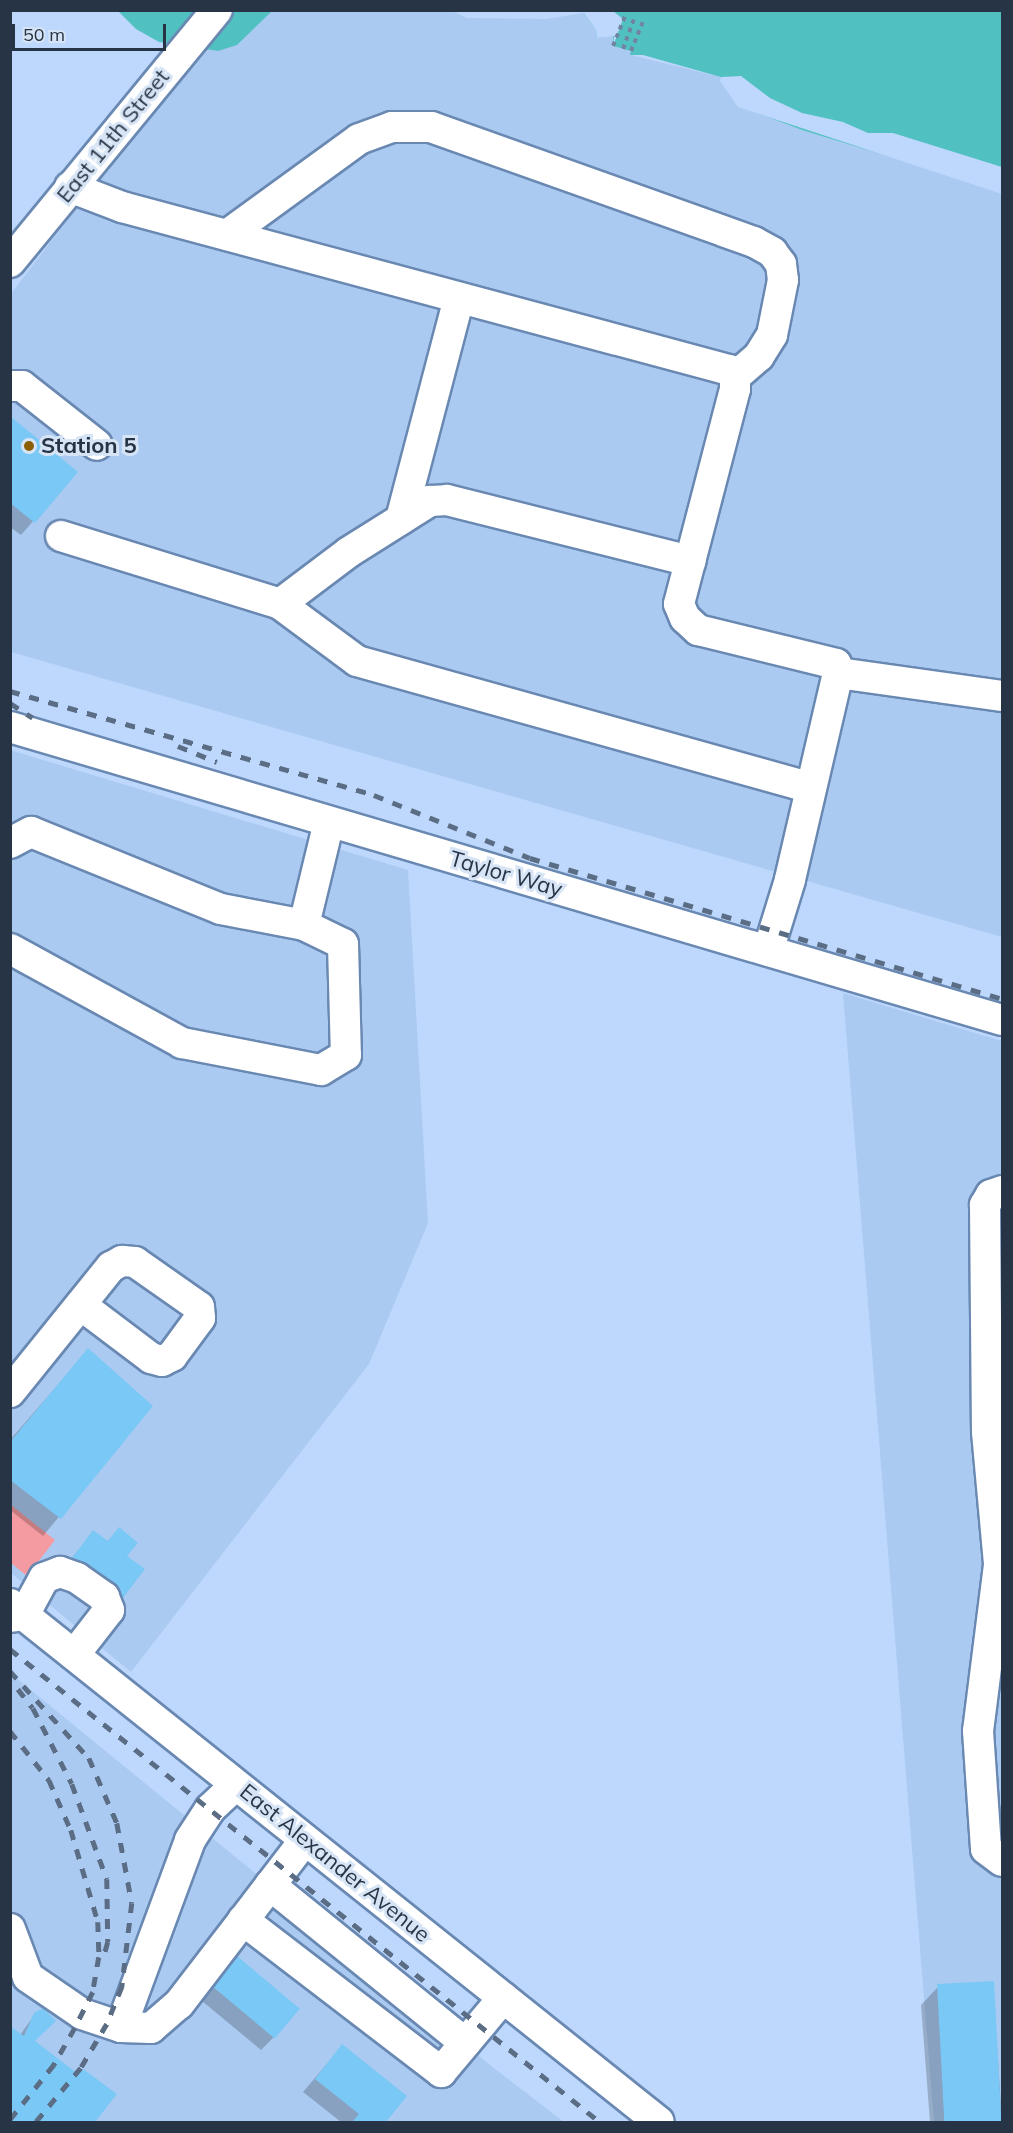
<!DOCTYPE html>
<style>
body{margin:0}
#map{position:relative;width:1013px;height:2133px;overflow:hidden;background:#bdd8fc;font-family:Mulish,sans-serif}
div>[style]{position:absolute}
.built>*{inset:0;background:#abcaf1}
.green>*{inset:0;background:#f49ba1}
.water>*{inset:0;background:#51c0c1}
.pier>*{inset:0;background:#bdd8fc}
.shadow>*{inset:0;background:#0003}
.building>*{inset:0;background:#7ac8f5;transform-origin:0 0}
.path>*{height:4px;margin-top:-2px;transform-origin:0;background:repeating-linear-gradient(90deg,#70849f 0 4.5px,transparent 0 9px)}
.roads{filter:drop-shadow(2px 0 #6988b2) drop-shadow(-2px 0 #6988b2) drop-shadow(0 2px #6988b2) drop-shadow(0 -2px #6988b2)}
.minor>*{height:30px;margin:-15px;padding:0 15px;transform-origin:15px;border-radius:15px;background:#fff}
.rail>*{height:4.5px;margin-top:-2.25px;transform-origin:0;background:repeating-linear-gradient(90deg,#5b6d85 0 10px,transparent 0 20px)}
.dots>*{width:16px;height:16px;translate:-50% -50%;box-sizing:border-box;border:3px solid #d6e4f6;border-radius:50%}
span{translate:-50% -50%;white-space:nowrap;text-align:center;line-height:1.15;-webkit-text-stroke:6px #d6e4f6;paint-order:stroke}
.street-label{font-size:22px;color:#273446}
.poi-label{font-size:22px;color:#273446;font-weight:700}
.left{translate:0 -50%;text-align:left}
.frame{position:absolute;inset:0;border:12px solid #273446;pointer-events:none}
.scale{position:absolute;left:12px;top:24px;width:154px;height:27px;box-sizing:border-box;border:3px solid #273446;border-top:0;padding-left:8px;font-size:18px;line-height:21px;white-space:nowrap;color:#273446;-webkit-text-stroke:4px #d6e4f6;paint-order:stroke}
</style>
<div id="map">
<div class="built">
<i style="clip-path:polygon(453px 10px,467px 15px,584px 13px,614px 35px,613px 46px,631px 51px,631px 55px,721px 77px,742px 107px,802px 130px,1002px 191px,1002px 937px,11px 652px,10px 295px,100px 177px,206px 49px,218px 51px,272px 11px)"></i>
<i style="clip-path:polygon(10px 750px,408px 870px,428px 1223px,369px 1364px,131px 1672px,11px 1573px)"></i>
<i style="clip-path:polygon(843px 993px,1002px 1041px,1002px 2122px,934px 2122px)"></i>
<i style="clip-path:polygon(10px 1673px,495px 2069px,564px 2122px,11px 2122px)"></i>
</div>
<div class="green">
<i style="clip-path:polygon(11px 1505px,55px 1540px,27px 1576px,11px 1563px)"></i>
</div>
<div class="water">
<i style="clip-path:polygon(118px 11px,272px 11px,237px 45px,218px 51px,159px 42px,136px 29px)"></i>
<i style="clip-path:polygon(453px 11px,1002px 11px,1002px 191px,802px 130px,742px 107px,721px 77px,643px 55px,630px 55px,631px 51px,613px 46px,613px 35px,597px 38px,596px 30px,584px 13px,467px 15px)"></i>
</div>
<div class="pier">
<i style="clip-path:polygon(450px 10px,613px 11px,623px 19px,613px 46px,614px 36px,597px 38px,596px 30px,584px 13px,546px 19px,467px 18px)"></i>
<i style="clip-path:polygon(741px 76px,770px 98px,802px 113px,843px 122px,868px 133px,893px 133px,1002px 167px,1002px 194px,738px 107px,720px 81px,721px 77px)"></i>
</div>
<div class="shadow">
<i style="clip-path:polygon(10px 422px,76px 472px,21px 535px,10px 527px)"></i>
<i style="clip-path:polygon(88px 1350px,151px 1406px,43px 1536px,10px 1510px,10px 1440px)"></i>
<i style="clip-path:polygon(119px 1529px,125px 1556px,143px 1570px,110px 1609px,62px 1570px,93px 1532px,107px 1542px)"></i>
<i style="clip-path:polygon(237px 1958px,274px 2037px,261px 2050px,202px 2001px)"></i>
<i style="clip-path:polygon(993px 1983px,1002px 2122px,930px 2122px,921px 2005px,938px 1987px)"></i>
<i style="clip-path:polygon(35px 2014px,33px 2042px,77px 2076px,115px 2095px,93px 2122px,10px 2122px,10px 2028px,20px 2035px)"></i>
<i style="clip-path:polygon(342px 2046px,405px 2096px,384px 2122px,341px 2122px,303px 2092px)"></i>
</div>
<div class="building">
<i style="clip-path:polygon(10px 416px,78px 472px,35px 523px,10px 503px)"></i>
<i style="clip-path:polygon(88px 1348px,153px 1406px,61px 1519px,10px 1480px,10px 1442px)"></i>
<i style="clip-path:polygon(119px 1527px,138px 1543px,127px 1556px,145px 1569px,123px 1598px,114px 1583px,72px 1558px,93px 1530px,108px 1541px)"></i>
<i style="left:237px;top:1956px;width:82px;height:39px;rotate:40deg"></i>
<i style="left:994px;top:1981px;width:141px;height:57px;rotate:87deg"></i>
<i style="clip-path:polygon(43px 2008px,56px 2021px,35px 2041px,78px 2074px,83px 2069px,117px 2094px,95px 2122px,10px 2122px,10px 2026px,24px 2036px,34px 2013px)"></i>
<i style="clip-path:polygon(342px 2044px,407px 2096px,386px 2122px,352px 2122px,359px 2114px,315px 2079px)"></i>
</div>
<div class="path">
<i style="left:613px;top:46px;width:32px;rotate:-68deg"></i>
<i style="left:623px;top:49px;width:32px;rotate:-70deg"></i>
<i style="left:631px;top:51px;width:31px;rotate:-68deg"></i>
</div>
<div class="roads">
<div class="minor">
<i style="left:70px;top:187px;width:56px;rotate:21deg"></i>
<i style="left:122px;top:207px;width:629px;rotate:15.03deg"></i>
<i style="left:729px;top:370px;width:9px;rotate:49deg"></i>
<i style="left:735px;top:377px;width:12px;rotate:90deg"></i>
<i style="left:735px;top:389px;width:222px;rotate:104.6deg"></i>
<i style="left:679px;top:604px;width:15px;rotate:67deg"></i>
<i style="left:685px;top:618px;width:18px;rotate:43deg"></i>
<i style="left:698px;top:630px;width:142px;rotate:13.8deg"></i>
<i style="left:836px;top:664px;width:9px;rotate:77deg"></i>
<i style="left:838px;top:673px;width:212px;rotate:103.1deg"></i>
<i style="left:790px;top:880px;width:74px;rotate:107.2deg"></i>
<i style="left:227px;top:235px;width:163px;rotate:-36deg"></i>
<i style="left:359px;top:139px;width:35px;rotate:-20deg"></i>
<i style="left:392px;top:127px;width:39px"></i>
<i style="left:431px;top:127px;width:343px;rotate:19.6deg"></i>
<i style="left:754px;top:242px;width:21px;rotate:29deg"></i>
<i style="left:772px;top:252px;width:15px;rotate:53deg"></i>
<i style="left:781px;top:264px;width:16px;rotate:83deg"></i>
<i style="left:783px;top:280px;width:56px;rotate:101.3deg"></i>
<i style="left:772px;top:335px;width:25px;rotate:122deg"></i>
<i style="left:759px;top:356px;width:32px;rotate:139deg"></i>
<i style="left:10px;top:262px;width:326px;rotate:-50.6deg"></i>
<i style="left:10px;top:386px;width:12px"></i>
<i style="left:22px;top:386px;width:95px;rotate:38.2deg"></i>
<i style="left:401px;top:519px;width:228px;rotate:-75.3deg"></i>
<i style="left:61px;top:536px;width:229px;rotate:17.2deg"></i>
<i style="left:280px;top:604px;width:96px;rotate:36.5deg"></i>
<i style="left:357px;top:661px;width:471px;rotate:15.6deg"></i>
<i style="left:280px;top:604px;width:86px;rotate:-37deg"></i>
<i style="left:349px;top:552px;width:96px;rotate:-32.2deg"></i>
<i style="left:430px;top:501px;width:17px;rotate:-3deg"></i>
<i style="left:447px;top:500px;width:251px;rotate:14.1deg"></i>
<i style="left:838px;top:673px;width:166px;rotate:8deg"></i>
<i style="left:10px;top:727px;width:1034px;rotate:16.46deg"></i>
<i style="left:10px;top:843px;width:24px;rotate:-28deg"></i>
<i style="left:31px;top:832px;width:205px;rotate:22.1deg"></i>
<i style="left:221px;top:909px;width:85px;rotate:10.9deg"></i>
<i style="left:304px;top:925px;width:43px;rotate:26deg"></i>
<i style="left:343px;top:944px;width:111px;rotate:88.5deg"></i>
<i style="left:346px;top:1055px;width:29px;rotate:149deg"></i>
<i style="left:321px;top:1070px;width:142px;rotate:-169deg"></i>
<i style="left:182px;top:1043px;width:196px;rotate:-151.3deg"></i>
<i style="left:304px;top:925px;width:106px;rotate:-76.4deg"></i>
<i style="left:1002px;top:1191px;width:12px;rotate:160deg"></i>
<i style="left:991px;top:1195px;width:12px;rotate:121deg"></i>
<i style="left:985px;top:1205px;width:227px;rotate:89.5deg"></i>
<i style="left:987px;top:1432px;width:134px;rotate:84.8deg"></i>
<i style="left:999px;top:1565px;width:167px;rotate:97.2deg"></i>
<i style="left:978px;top:1731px;width:118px;rotate:86.1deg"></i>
<i style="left:986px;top:1849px;width:20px;rotate:37deg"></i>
<i style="left:10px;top:1392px;width:161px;rotate:-51.1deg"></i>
<i style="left:111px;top:1267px;width:13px;rotate:-29deg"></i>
<i style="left:122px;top:1261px;width:13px;rotate:4deg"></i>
<i style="left:135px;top:1262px;width:78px;rotate:35.1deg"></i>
<i style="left:199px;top:1307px;width:11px;rotate:85deg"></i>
<i style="left:200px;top:1318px;width:47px;rotate:126.4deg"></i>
<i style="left:172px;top:1356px;width:11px;rotate:153deg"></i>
<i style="left:162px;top:1361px;width:11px;rotate:-165deg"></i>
<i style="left:151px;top:1358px;width:88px;rotate:-142.9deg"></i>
<i style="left:10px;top:1604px;width:830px;rotate:38.6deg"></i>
<i style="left:10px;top:1617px;width:14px;rotate:-8deg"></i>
<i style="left:24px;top:1615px;width:42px;rotate:-61.6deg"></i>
<i style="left:44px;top:1578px;width:17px;rotate:-21deg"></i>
<i style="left:60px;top:1572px;width:18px;rotate:19deg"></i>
<i style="left:77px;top:1578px;width:33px;rotate:35deg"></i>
<i style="left:104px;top:1597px;width:14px;rotate:69deg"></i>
<i style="left:109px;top:1610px;width:57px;rotate:127.9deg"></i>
<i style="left:270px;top:1885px;width:251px;rotate:39deg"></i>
<i style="left:243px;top:1920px;width:250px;rotate:37.5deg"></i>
<i style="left:441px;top:2072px;width:97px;rotate:-50deg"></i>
<i style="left:10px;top:1929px;width:51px;rotate:69.4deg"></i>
<i style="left:28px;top:1977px;width:65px;rotate:34.4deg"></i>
<i style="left:82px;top:2014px;width:41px;rotate:18.4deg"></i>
<i style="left:121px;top:2027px;width:30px;rotate:2deg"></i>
<i style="left:151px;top:2028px;width:37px;rotate:-41deg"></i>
<i style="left:179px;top:2004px;width:207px;rotate:-52.5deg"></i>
<i style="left:121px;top:2027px;width:199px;rotate:-69.7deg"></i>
<i style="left:190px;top:1840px;width:37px;rotate:-57deg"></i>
<i style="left:210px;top:1809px;width:35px;rotate:-43deg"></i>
</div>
</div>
<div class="rail">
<i style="left:10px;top:691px;width:379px;rotate:15.9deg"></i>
<i style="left:374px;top:795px;width:168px;rotate:22deg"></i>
<i style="left:530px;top:858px;width:493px;rotate:16.6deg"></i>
<i style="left:10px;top:703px;width:27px;rotate:33deg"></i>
<i style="left:178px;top:746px;width:42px;rotate:22.3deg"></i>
<i style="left:10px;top:1649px;width:756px;rotate:38.72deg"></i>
<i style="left:10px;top:1671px;width:118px;rotate:47.8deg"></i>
<i style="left:89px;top:1758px;width:71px;rotate:66.7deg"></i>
<i style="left:117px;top:1823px;width:81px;rotate:79.4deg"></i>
<i style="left:132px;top:1903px;width:85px;rotate:96.8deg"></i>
<i style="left:122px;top:1987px;width:40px;rotate:112deg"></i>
<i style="left:107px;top:2024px;width:51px;rotate:120.6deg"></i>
<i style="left:81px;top:2068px;width:70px;rotate:129.8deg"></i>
<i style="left:18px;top:1689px;width:24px;rotate:52deg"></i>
<i style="left:33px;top:1708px;width:85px;rotate:62.8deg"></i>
<i style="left:72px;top:1784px;width:101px;rotate:69.8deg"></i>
<i style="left:107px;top:1879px;width:63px;rotate:89.1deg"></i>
<i style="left:108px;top:1942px;width:18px;rotate:106deg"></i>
<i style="left:10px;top:1731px;width:63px;rotate:51.5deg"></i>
<i style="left:49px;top:1780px;width:55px;rotate:66.3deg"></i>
<i style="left:71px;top:1830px;width:96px;rotate:73.6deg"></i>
<i style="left:98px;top:1922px;width:35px;rotate:88deg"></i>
<i style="left:99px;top:1957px;width:36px;rotate:100deg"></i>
<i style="left:93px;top:1992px;width:40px;rotate:116.6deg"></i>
<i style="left:75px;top:2028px;width:43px;rotate:119.6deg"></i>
<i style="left:54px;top:2065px;width:70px;rotate:128.7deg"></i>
</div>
<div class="dots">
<i style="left:29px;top:446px;background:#8c5e03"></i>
</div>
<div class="street-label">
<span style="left:113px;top:136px;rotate:-51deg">East 11th Street</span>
<span style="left:506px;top:874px;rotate:16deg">Taylor Way</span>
<span style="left:335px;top:1863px;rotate:39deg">East Alexander Avenue</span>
</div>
<div class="poi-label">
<span class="left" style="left:41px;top:446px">Station 5</span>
</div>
<div class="frame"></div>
<div class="scale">50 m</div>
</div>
